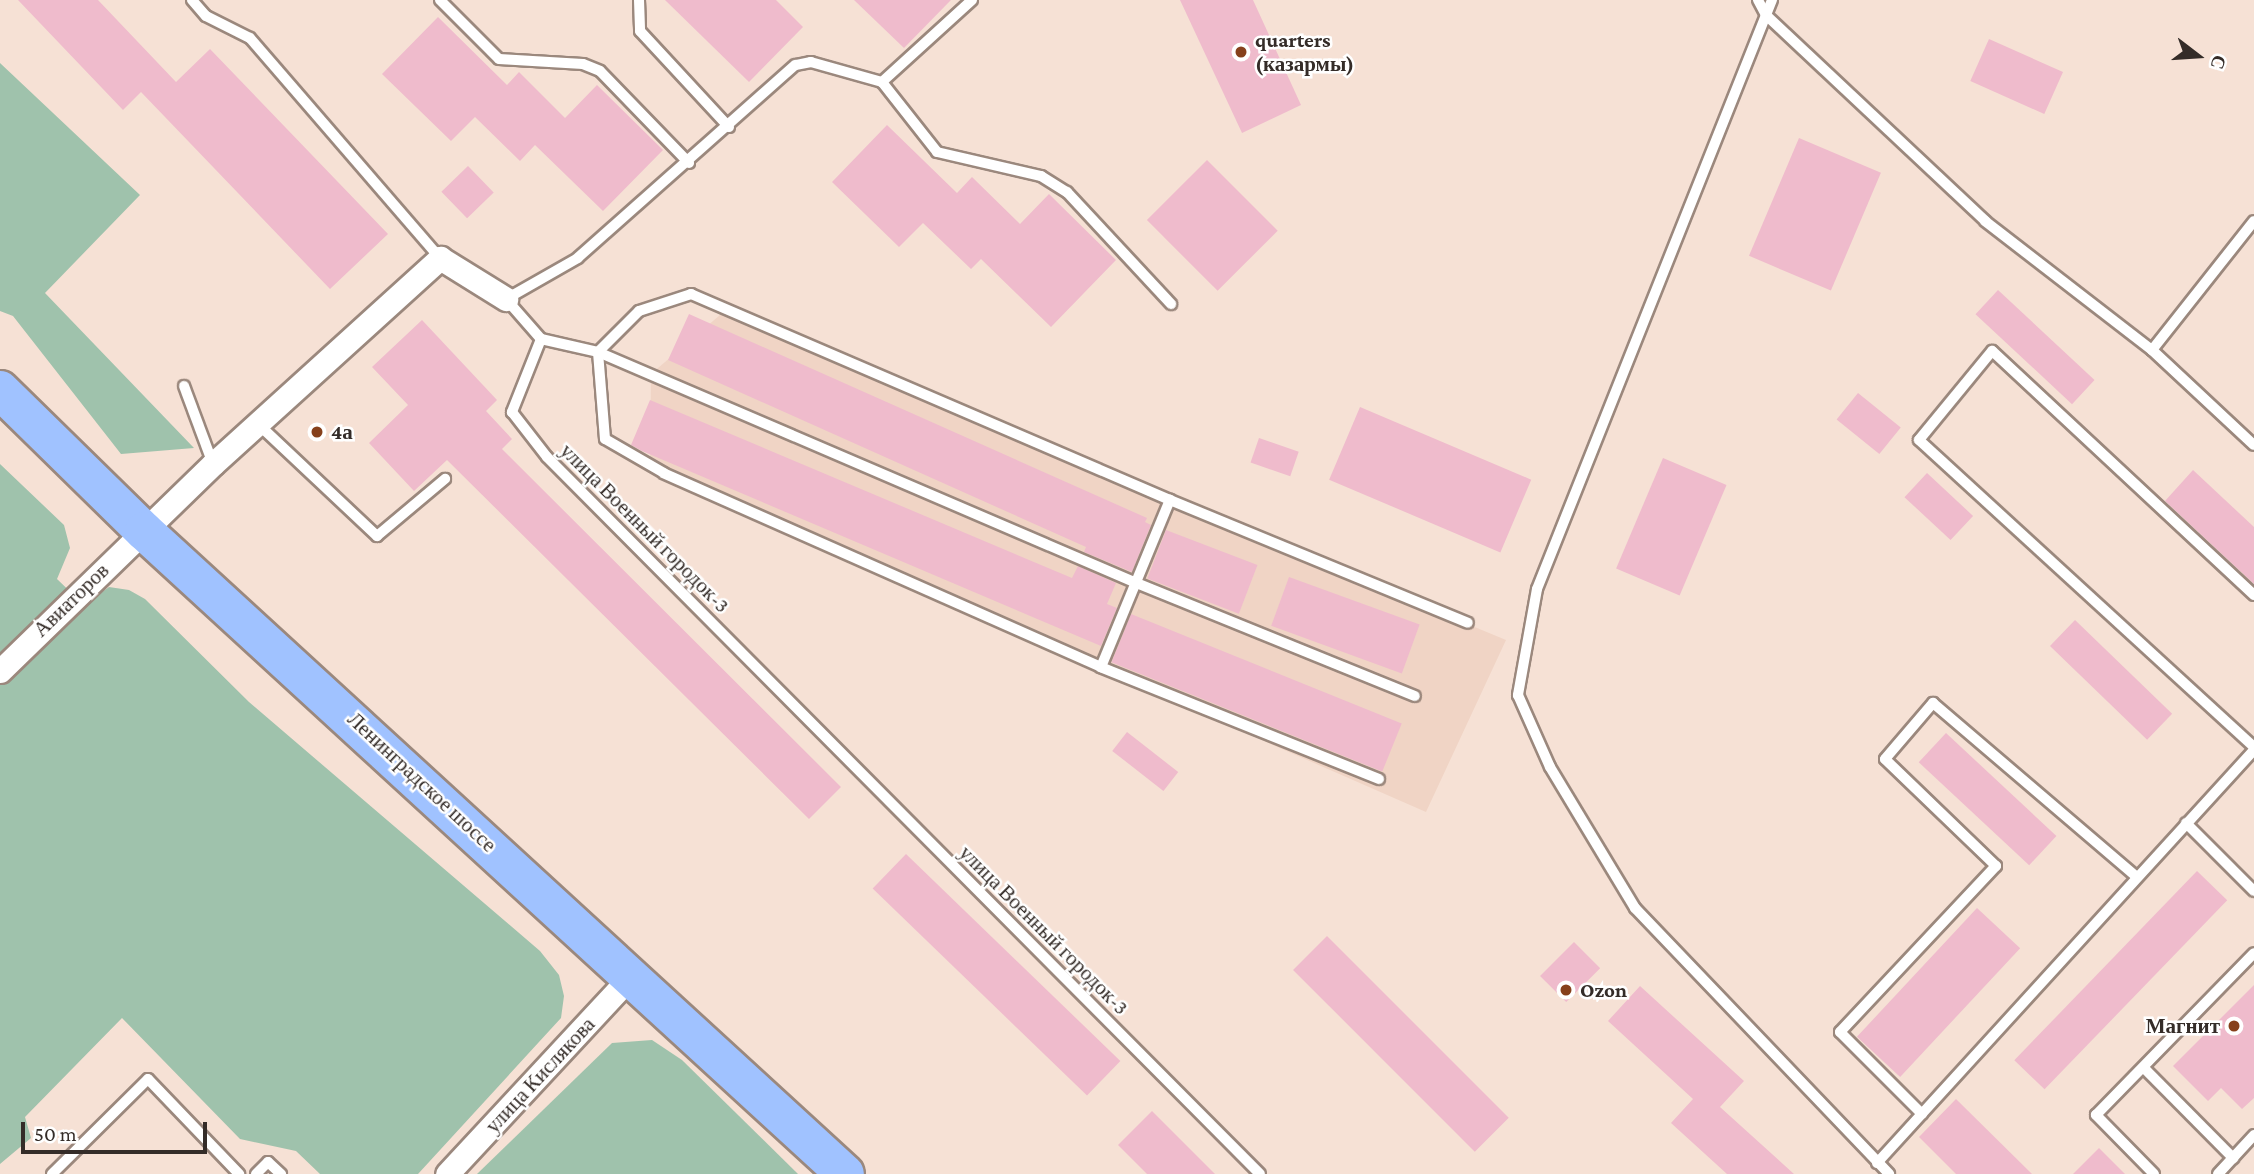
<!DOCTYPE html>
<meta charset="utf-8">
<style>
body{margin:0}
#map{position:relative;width:2254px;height:1174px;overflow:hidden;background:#f6e1d5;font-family:"Crimson Pro",serif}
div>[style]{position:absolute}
.built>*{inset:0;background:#f0d4c5}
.green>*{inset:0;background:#9fc2ac}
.building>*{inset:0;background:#efbbcc;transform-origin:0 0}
.roads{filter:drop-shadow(2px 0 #9b887d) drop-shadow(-2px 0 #9b887d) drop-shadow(0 2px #9b887d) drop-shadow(0 -2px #9b887d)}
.lane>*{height:10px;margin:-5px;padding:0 5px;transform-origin:5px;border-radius:5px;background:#fff}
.street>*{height:23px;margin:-11.5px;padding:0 11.5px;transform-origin:11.5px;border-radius:11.5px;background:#fff}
.highway>*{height:38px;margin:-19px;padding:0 19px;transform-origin:19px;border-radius:19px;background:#a0c2ff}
.dots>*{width:19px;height:19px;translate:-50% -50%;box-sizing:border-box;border:4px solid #fff;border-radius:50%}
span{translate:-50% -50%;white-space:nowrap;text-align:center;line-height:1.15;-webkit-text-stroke:5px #fff;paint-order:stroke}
.poi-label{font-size:21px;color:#342c28;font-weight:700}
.left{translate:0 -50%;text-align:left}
.right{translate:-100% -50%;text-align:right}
.street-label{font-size:21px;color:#342c28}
.north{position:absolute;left:2163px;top:21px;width:70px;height:70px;-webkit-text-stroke:5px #fff;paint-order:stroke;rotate:107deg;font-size:19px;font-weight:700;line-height:28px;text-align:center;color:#342c28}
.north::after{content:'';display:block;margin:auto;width:24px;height:32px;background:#342c28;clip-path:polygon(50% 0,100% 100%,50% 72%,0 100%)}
.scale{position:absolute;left:21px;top:1122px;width:186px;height:32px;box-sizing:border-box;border:4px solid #342c28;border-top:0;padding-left:9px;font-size:21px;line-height:24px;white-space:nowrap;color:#342c28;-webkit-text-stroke:5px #fff;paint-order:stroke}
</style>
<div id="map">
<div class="built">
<i style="clip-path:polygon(727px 309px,1108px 475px,1506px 640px,1426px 812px,650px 472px,651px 374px)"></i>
</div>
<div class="green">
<i style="clip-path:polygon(0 63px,140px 195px,45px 293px,194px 448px,121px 454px,13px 316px,0 311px)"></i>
<i style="clip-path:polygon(0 464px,64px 525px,70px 548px,57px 579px,84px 605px,109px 587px,129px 590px,145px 599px,249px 702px,540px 951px,559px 975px,564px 996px,561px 1018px,418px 1174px,320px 1174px,296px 1151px,240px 1139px,122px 1018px,25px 1117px,31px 1138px,0 1164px)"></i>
<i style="clip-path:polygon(652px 1040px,682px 1060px,798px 1174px,477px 1174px,612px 1043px)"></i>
</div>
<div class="building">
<i style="clip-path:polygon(18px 0,98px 0,176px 82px,210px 49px,388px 234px,330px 289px,141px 92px,123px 110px)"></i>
<i style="clip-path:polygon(665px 0,776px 0,803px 27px,749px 82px)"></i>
<i style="clip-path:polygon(854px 0,951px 0,904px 48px)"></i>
<i style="clip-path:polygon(1180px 0,1253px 0,1301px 105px,1242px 133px)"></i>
<i style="clip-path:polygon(438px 17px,507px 85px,519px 72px,565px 118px,597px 85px,663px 150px,603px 211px,535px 145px,520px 161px,475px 117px,451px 141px,382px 74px)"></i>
<i style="left:1989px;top:39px;width:81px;height:46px;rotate:24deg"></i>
<i style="clip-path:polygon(887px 125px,957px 193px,972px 177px,1020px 224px,1049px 194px,1116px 260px,1051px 327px,981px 259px,971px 269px,923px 223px,899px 247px,832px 182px)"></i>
<i style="left:1799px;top:138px;width:89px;height:128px;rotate:23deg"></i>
<i style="left:1207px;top:160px;width:100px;height:85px;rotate:45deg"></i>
<i style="left:468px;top:166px;width:37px;height:37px;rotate:46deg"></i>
<i style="left:1998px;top:290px;width:132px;height:33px;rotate:43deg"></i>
<i style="clip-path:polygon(689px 314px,1147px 518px,1145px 522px,1151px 525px,1132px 572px,1084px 552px,1086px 547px,668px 360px)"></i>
<i style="clip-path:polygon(422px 320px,497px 400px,486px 411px,512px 439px,502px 449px,841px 787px,809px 819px,447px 460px,414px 491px,369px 443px,408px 405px,372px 367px)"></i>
<i style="left:1858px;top:393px;width:55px;height:34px;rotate:39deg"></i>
<i style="clip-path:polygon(650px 400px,1072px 578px,1078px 566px,1116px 583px,1107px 604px,1117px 608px,1101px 646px,642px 451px,631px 445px)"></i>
<i style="left:1360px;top:407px;width:186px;height:79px;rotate:23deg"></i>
<i style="left:1259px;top:438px;width:42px;height:26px;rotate:19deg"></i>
<i style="left:1663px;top:458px;width:69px;height:120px;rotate:23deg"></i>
<i style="clip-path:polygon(2193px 470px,2254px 527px,2254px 584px,2165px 501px)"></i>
<i style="left:1927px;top:473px;width:63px;height:33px;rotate:43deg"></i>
<i style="left:1166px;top:530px;width:98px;height:52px;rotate:21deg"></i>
<i style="left:1289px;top:577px;width:139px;height:52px;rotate:20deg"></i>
<i style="left:1131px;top:614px;width:292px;height:52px;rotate:22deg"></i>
<i style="left:2075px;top:620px;width:135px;height:36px;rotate:44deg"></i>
<i style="left:1127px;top:732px;width:65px;height:24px;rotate:38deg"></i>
<i style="left:1946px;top:733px;width:151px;height:40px;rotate:43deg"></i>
<i style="left:906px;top:854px;width:298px;height:48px;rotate:44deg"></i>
<i style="left:2197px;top:871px;width:42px;height:263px;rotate:44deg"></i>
<i style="left:1977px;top:908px;width:59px;height:176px;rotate:43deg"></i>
<i style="left:1327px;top:936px;width:257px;height:48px;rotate:45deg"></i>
<i style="left:1574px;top:942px;width:37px;height:48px;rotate:45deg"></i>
<i style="clip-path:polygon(2254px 985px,2254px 1098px,2242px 1109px,2221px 1088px,2208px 1101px,2173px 1066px)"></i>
<i style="clip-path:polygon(1640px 986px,1744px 1081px,1720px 1107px,1794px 1174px,1727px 1174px,1671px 1123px,1693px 1099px,1608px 1021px)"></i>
<i style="clip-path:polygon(1956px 1099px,2032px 1174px,1956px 1174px,1919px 1137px)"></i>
<i style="clip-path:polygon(1152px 1111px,1215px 1174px,1147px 1174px,1118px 1145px)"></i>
<i style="clip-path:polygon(2099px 1148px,2125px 1174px,2073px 1174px)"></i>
</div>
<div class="roads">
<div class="lane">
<i style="left:192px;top:0;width:21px;rotate:49deg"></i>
<i style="left:206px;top:16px;width:49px;rotate:26.6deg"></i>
<i style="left:250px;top:38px;width:291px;rotate:49.2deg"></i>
<i style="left:440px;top:0;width:83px;rotate:45deg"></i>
<i style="left:499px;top:59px;width:84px;rotate:3.4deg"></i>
<i style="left:583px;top:64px;width:18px;rotate:22deg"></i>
<i style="left:600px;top:71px;width:128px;rotate:45.9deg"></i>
<i style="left:639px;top:0;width:31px;rotate:88deg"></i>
<i style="left:640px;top:31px;width:131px;rotate:47.2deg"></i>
<i style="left:972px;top:0;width:122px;rotate:137.7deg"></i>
<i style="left:882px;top:82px;width:74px;rotate:-164.3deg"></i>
<i style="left:811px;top:62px;width:16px;rotate:169deg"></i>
<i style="left:795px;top:65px;width:290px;rotate:138.4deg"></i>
<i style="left:578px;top:258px;width:83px;rotate:150.3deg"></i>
<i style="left:506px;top:299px;width:53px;rotate:48.8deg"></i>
<i style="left:541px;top:339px;width:79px;rotate:111.7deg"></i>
<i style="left:512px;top:412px;width:57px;rotate:52.1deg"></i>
<i style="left:547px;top:457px;width:1011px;rotate:45.16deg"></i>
<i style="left:1758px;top:0;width:17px;rotate:62deg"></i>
<i style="left:1766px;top:15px;width:618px;rotate:111.75deg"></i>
<i style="left:1537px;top:589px;width:108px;rotate:100.2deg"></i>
<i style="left:1518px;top:695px;width:79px;rotate:66deg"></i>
<i style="left:1550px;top:767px;width:165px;rotate:58.9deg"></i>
<i style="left:1635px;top:908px;width:368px;rotate:46.3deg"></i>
<i style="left:1772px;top:0;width:16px;rotate:112deg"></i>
<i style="left:1766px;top:15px;width:301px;rotate:43.2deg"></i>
<i style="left:1985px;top:221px;width:211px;rotate:37.7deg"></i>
<i style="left:2152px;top:350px;width:139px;rotate:43deg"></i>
<i style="left:882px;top:82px;width:89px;rotate:51.8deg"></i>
<i style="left:937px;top:152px;width:107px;rotate:13deg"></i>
<i style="left:1041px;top:176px;width:31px;rotate:32deg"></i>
<i style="left:1067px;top:192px;width:153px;rotate:47.1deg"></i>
<i style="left:541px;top:339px;width:58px;rotate:12.8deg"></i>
<i style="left:598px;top:352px;width:583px;rotate:23.22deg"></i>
<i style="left:1134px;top:582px;width:303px;rotate:22.1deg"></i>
<i style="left:2152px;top:350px;width:164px;rotate:-51.7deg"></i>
<i style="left:184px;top:386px;width:83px;rotate:69.6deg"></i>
<i style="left:257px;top:423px;width:165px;rotate:43.3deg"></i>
<i style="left:377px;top:536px;width:89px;rotate:-40deg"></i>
<i style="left:2254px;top:595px;width:358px;rotate:-137deg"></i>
<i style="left:1992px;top:351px;width:115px;rotate:129.4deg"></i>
<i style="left:1919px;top:440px;width:454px;rotate:42.5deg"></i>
<i style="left:1101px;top:667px;width:181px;rotate:-67.6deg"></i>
<i style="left:1379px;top:779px;width:300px;rotate:-158.1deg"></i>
<i style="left:1101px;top:667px;width:478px;rotate:-156.1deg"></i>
<i style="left:664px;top:473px;width:68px;rotate:-150deg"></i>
<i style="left:605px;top:439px;width:87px;rotate:-94.6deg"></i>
<i style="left:598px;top:352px;width:58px;rotate:-45deg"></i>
<i style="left:639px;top:311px;width:55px;rotate:-18.1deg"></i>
<i style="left:691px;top:294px;width:521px;rotate:23.27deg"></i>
<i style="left:1170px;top:500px;width:322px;rotate:22.4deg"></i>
<i style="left:2186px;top:823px;width:96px;rotate:45deg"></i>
<i style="left:2144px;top:1068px;width:127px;rotate:45.3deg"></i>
<i style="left:1922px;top:1114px;width:116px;rotate:-135deg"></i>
<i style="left:1840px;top:1032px;width:228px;rotate:-46.8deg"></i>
<i style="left:1996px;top:866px;width:154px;rotate:-136.1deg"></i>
<i style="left:1885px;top:759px;width:74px;rotate:-49.4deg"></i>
<i style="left:1933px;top:703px;width:268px;rotate:40.5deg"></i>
<i style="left:1877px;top:1163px;width:559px;rotate:-47.61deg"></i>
<i style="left:52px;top:1174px;width:135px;rotate:-44.7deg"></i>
<i style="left:148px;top:1079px;width:132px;rotate:46.2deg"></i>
<i style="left:256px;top:1174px;width:17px;rotate:-45deg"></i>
<i style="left:268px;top:1162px;width:18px;rotate:43deg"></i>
<i style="left:2154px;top:1174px;width:83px;rotate:-134.5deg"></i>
<i style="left:2096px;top:1115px;width:226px;rotate:-45.7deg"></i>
<i style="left:2218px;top:1174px;width:53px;rotate:-47.3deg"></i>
</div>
<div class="street">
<i style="left:0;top:671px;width:297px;rotate:-44.2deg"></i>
<i style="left:213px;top:464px;width:307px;rotate:-42.2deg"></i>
<i style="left:440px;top:258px;width:78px;rotate:31.8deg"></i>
<i style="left:447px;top:1174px;width:272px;rotate:-47.1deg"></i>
</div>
<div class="highway">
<i style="left:0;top:390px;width:202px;rotate:44.4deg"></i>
<i style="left:144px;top:531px;width:951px;rotate:42.53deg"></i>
</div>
</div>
<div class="dots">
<i style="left:1241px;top:52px;background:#86401b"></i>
<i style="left:317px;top:432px;background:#86401b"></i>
<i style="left:1566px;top:990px;background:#86401b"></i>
<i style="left:2234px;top:1026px;background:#86401b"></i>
</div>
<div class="poi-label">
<span class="left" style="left:1255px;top:52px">quarters<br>(казармы)</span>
<span class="left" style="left:331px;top:432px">4а</span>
<span class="left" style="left:1580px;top:990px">Ozon</span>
<span class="right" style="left:2220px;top:1026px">Магнит</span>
</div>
<div class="street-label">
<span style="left:645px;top:528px;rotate:45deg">улица Военный городок-3</span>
<span style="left:71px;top:600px;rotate:-44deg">Авиаторов</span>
<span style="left:422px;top:782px;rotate:43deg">Ленинградское шоссе</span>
<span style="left:1044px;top:930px;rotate:45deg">улица Военный городок-3</span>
<span style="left:540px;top:1075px;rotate:-47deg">улица Кислякова</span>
</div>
<div class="north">С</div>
<div class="scale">50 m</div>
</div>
